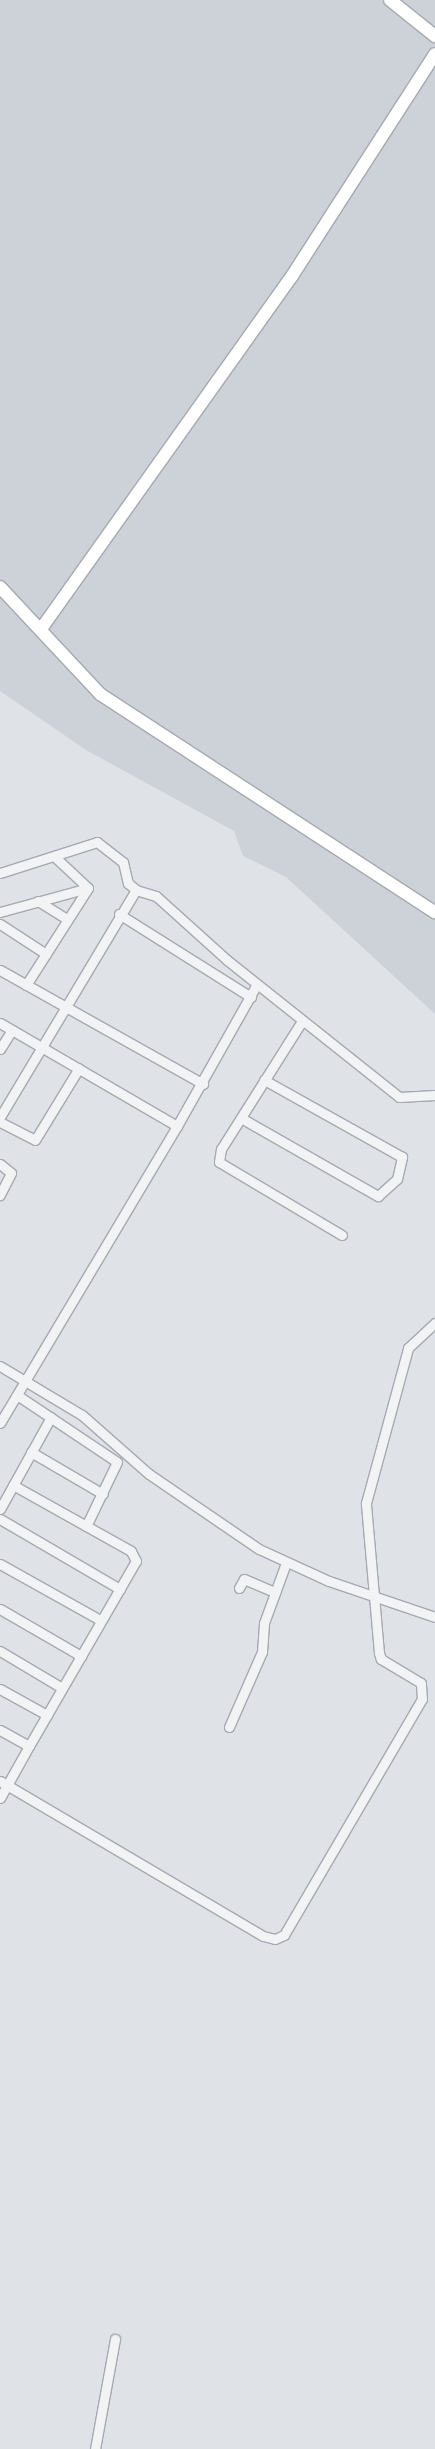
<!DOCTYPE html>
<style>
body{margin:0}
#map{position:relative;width:435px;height:2449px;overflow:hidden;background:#dfe2e6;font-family:"PT Sans Narrow",sans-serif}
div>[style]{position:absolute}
.built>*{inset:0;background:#cdd2d8}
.roads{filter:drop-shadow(1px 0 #a5aab0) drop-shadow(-1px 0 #a5aab0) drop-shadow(0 1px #a5aab0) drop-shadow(0 -1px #a5aab0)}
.street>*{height:9px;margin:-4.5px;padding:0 4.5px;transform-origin:4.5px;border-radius:4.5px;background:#f1f3f5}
.secondary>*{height:12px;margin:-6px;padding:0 6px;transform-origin:6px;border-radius:6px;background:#fff}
span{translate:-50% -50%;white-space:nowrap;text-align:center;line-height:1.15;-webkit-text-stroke:4px #eef1f4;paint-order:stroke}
</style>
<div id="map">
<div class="built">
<i style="clip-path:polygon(0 0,435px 0,435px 1014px,286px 877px,243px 856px,234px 831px,86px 750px,0 691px)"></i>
</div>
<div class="roads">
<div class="street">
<i style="left:0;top:873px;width:102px;rotate:-17.7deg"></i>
<i style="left:97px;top:842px;width:33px;rotate:38deg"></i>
<i style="left:123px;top:862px;width:22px;rotate:77deg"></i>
<i style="left:128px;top:883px;width:11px;rotate:41deg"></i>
<i style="left:136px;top:890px;width:21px;rotate:17deg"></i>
<i style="left:156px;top:896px;width:96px;rotate:42deg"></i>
<i style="left:227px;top:960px;width:220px;rotate:38.5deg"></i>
<i style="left:399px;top:1097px;width:36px;rotate:-3deg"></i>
<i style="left:38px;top:901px;width:34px;rotate:32deg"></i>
<i style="left:0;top:912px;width:91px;rotate:-15.3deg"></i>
<i style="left:119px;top:914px;width:156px;rotate:32.2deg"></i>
<i style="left:0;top:924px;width:55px;rotate:33.1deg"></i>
<i style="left:0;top:970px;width:233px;rotate:29.3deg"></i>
<i style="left:26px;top:985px;width:115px;rotate:-57.4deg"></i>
<i style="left:88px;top:888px;width:45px;rotate:-136.8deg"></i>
<i style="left:302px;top:1021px;width:151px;rotate:122.3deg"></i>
<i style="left:221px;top:1149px;width:13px;rotate:99deg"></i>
<i style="left:219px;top:1162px;width:143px;rotate:30.7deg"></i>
<i style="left:0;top:1023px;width:205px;rotate:30.2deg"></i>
<i style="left:177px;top:1126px;width:163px;rotate:-60.6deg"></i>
<i style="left:0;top:1049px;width:22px;rotate:-58deg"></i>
<i style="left:0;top:1117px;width:265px;rotate:-59.1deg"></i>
<i style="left:241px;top:1118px;width:158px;rotate:29.7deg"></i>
<i style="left:378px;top:1196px;width:25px;rotate:-42deg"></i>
<i style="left:397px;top:1179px;width:23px;rotate:-77deg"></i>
<i style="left:402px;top:1157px;width:158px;rotate:-150.8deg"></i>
<i style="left:0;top:1122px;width:39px;rotate:27deg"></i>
<i style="left:35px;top:1140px;width:84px;rotate:-58.6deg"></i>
<i style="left:0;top:1164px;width:14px;rotate:39deg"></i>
<i style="left:11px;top:1173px;width:25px;rotate:117deg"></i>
<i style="left:0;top:1366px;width:96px;rotate:30.9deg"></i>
<i style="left:82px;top:1415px;width:89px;rotate:41.4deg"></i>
<i style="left:149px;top:1474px;width:133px;rotate:34.3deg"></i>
<i style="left:259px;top:1549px;width:77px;rotate:24.6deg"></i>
<i style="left:329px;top:1581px;width:112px;rotate:18.8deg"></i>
<i style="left:17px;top:1395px;width:120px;rotate:33.8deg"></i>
<i style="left:117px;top:1462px;width:71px;rotate:115.8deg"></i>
<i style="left:0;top:1423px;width:346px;rotate:-59.2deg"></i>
<i style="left:31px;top:1452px;width:83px;rotate:30.3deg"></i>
<i style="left:0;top:1509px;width:105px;rotate:-61deg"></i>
<i style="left:0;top:1519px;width:139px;rotate:30.3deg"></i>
<i style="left:0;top:1564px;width:115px;rotate:29.2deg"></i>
<i style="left:239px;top:1588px;width:10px;rotate:-61deg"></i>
<i style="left:244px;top:1579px;width:34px;rotate:23deg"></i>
<i style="left:0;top:1609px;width:94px;rotate:30.1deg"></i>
<i style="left:0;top:1651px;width:72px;rotate:30.8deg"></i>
<i style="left:0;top:1689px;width:54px;rotate:29deg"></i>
<i style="left:229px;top:1727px;width:82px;rotate:-66.3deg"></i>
<i style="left:262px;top:1652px;width:29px;rotate:-86deg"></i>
<i style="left:264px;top:1623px;width:64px;rotate:-69.9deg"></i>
<i style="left:0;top:1730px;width:33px;rotate:29deg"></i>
<i style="left:29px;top:1746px;width:214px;rotate:-60deg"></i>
<i style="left:136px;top:1561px;width:11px;rotate:-117deg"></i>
<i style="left:131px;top:1551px;width:135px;rotate:-150.8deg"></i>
<i style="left:0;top:1781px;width:305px;rotate:30.5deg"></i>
<i style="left:263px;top:1936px;width:12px;rotate:14deg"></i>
<i style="left:275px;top:1939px;width:10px;rotate:-24deg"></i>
<i style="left:284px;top:1935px;width:273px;rotate:-59.7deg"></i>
<i style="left:422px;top:1699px;width:16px;rotate:-94deg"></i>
<i style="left:421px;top:1683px;width:47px;rotate:-149deg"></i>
<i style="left:381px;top:1659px;width:6px;rotate:-108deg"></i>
<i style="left:379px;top:1653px;width:151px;rotate:-95deg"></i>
<i style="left:366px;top:1503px;width:161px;rotate:-74.8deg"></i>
<i style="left:408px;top:1348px;width:37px;rotate:-43deg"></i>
<i style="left:0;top:1798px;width:60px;rotate:-60.9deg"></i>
<i style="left:95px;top:2449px;width:112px;rotate:-79.7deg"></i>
</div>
<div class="secondary">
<i style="left:390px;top:0;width:58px;rotate:38.7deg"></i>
<i style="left:0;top:587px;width:146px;rotate:46.9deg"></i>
<i style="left:100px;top:694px;width:400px;rotate:33.1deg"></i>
<i style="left:41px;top:629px;width:433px;rotate:-54.6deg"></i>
<i style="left:292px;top:276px;width:264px;rotate:-57.2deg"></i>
</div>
</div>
</div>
